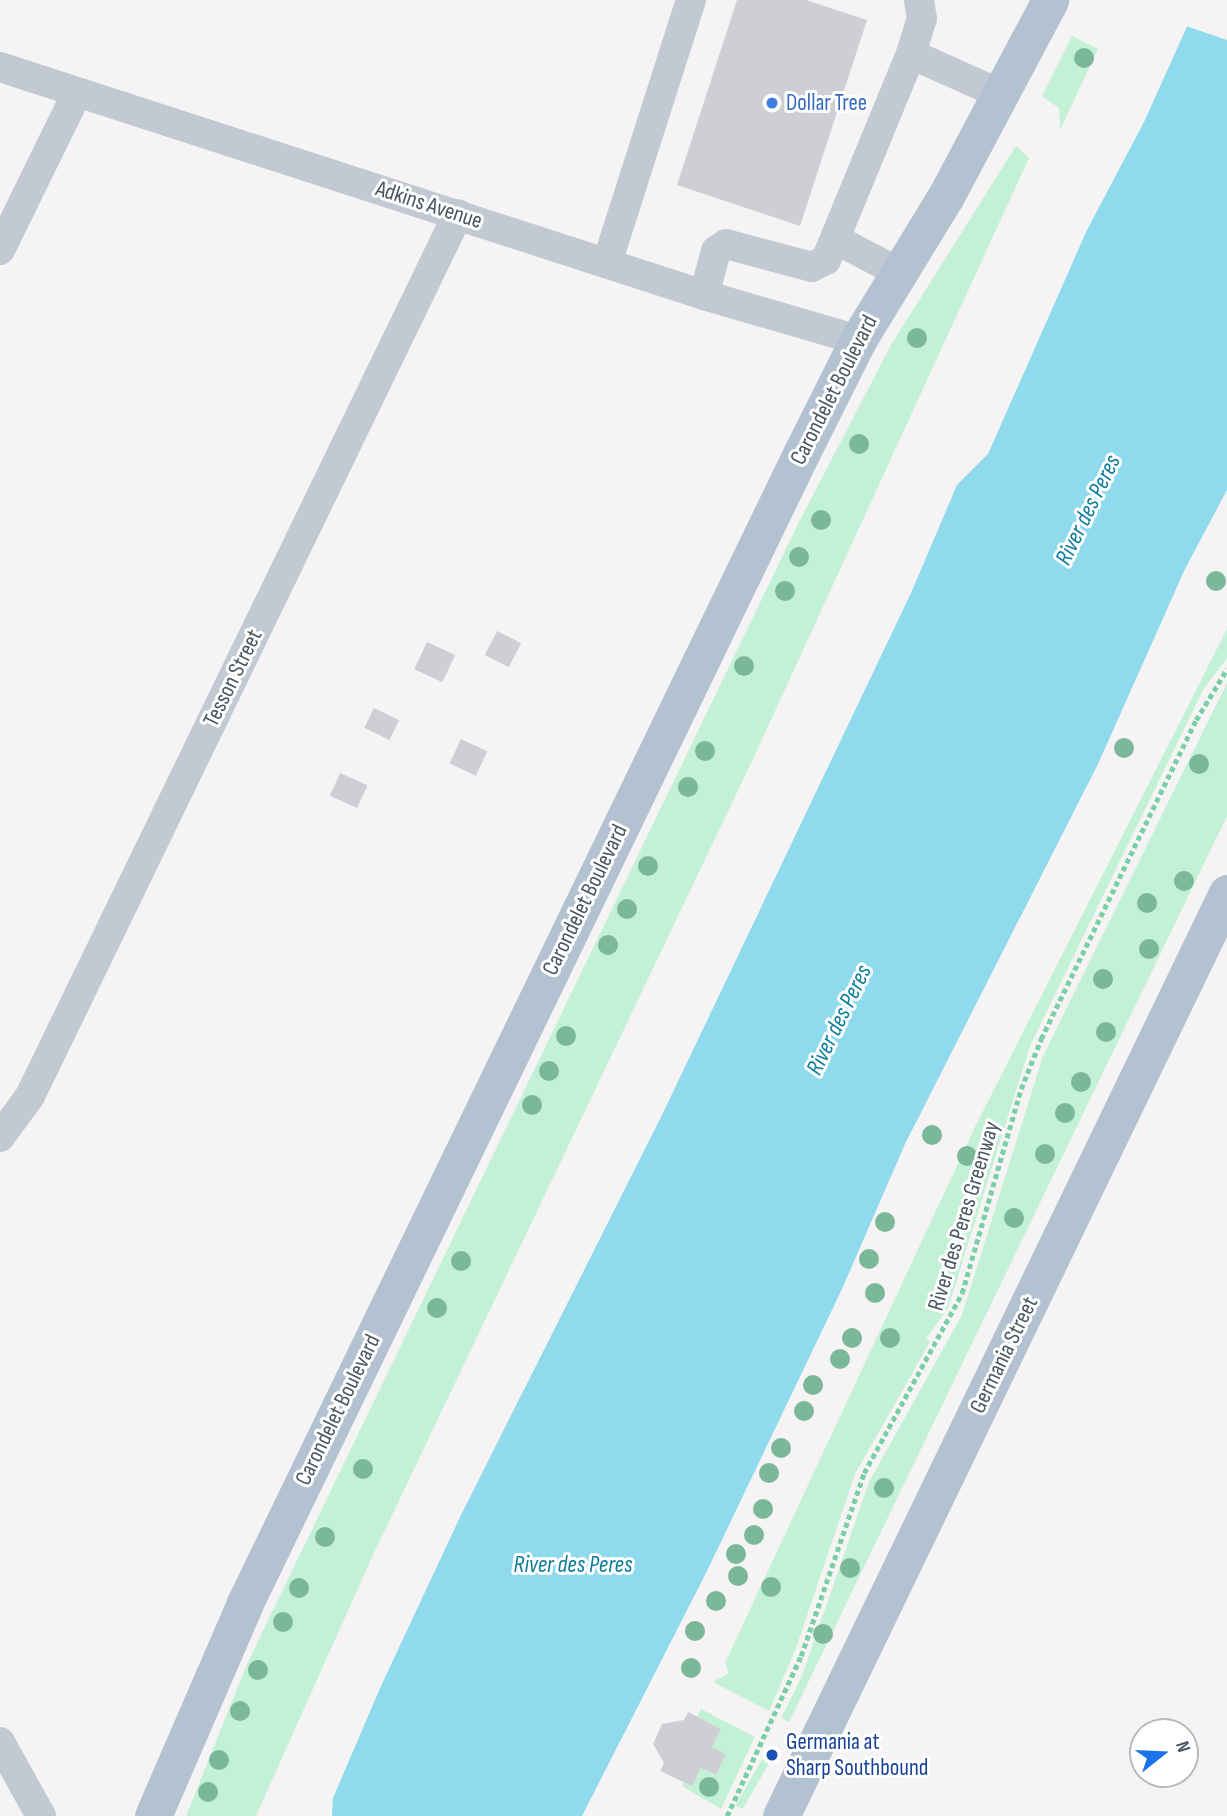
<!DOCTYPE html>
<style>
body{margin:0}
#map{position:relative;width:1227px;height:1816px;overflow:hidden;background:#f5f3f3;font-family:"Sofia Sans Condensed",sans-serif}
div>[style]{position:absolute}
.green>*{inset:0;background:#c3f1d5;transform-origin:0 0}
.water>*{inset:0;background:#90daee}
.pier>*{inset:0;background:#f5f3f3}
.building>*{inset:0;background:#cdcfd5;transform-origin:0 0}
.path>*{height:4.5px;margin-top:-2.25px;transform-origin:0;background:repeating-linear-gradient(90deg,#7ad0a6 0 5px,transparent 0 8.5px)}
.minor>*{height:30px;margin:-15px;padding:0 15px;transform-origin:15px;border-radius:15px;background:#c1cad2}
.major>*{height:37px;margin:-18.5px;padding:0 18.5px;transform-origin:18.5px;border-radius:18.5px;background:#b3c2d1}
.trees>*{width:20px;height:20px;margin:-10px;border-radius:50%;background:#7bb799}
.dots>*{width:19px;height:19px;translate:-50% -50%;box-sizing:border-box;border:4px solid #fff;border-radius:50%}
span{translate:-50% -50%;white-space:nowrap;text-align:center;line-height:1.15;-webkit-text-stroke:6px #fff;paint-order:stroke}
.shop-label{font-size:23px;color:#366cbe}
.left{translate:0 -50%;text-align:left}
.street-label{font-size:23px;color:#4a5661}
.transit-label{font-size:23px;color:#164399}
.water-label{font-size:24px;color:#0c7c9b;font-style:italic}
.north{position:absolute;left:1129px;top:1718px;width:70px;height:70px;box-sizing:border-box;background:#fff;border:2px solid #b7bbc0;border-radius:50%;rotate:72deg;font-size:19px;font-weight:700;line-height:28px;text-align:center;color:#4a5661}
.north::after{content:'';display:block;margin:auto;width:24px;height:32px;background:#1a73e8;clip-path:polygon(50% 0,100% 100%,50% 72%,0 100%)}
</style>
<div id="map">
<div class="green">
<i style="clip-path:polygon(1072px 36px,1098px 49px,1060px 130px,1059px 108px,1042px 96px)"></i>
<i style="clip-path:polygon(1016px 146px,1029px 158px,753px 759px,372px 1557px,256px 1816px,186px 1816px,247px 1664px,799px 522px,891px 345px)"></i>
<i style="clip-path:polygon(1227px 629px,1227px 658px,1203px 690px,1030px 1046px,948px 1308px,926px 1339px,930px 1342px,855px 1474px,796px 1648px,769px 1711px,713px 1682px,729px 1673px,725px 1663px,975px 1127px)"></i>
<i style="clip-path:polygon(1227px 683px,1227px 816px,789px 1722px,781px 1718px,802px 1676px,869px 1482px,962px 1315px,1043px 1056px)"></i>
<i style="clip-path:polygon(701px 1709px,755px 1737px,721px 1809px,682px 1786px,684px 1782px,692px 1786px,701px 1768px,716px 1775px,726px 1754px,712px 1747px,721px 1729px,697px 1717px)"></i>
<i style="left:768px;top:1749px;width:8px;height:65px;rotate:30deg"></i>
</div>
<div class="water">
<i style="clip-path:polygon(1199px 0,1227px 0,1227px 490px,1185px 569px,1098px 764px,905px 1144px,842px 1289px,707px 1571px,582px 1816px,332px 1816px,333px 1798px,381px 1686px,461px 1515px,662px 1115px,911px 593px,957px 485px,988px 454px,1087px 230px,1144px 122px)"></i>
</div>
<div class="pier">
<i style="clip-path:polygon(1195px 0,1227px 0,1227px 40px,1186px 26px)"></i>
</div>
<div class="building">
<i style="clip-path:polygon(737px 0,806px 0,867px 20px,800px 226px,677px 185px)"></i>
<i style="left:497px;top:631px;width:27px;height:27px;rotate:27deg"></i>
<i style="left:427px;top:642px;width:31px;height:30px;rotate:25deg"></i>
<i style="left:374px;top:708px;width:28px;height:22px;rotate:26deg"></i>
<i style="left:461px;top:739px;width:29px;height:27px;rotate:25deg"></i>
<i style="left:340px;top:773px;width:30px;height:25px;rotate:24deg"></i>
<i style="clip-path:polygon(688px 1712px,721px 1729px,712px 1747px,726px 1754px,716px 1775px,701px 1768px,692px 1786px,660px 1771px,664px 1763px,653px 1744px,662px 1724px,684px 1720px)"></i>
</div>
<div class="path">
<i style="left:727px;top:1816px;width:176px;rotate:-65.2deg"></i>
<i style="left:801px;top:1656px;width:194px;rotate:-71deg"></i>
<i style="left:864px;top:1473px;width:205px;rotate:-61.4deg"></i>
<i style="left:962px;top:1293px;width:212px;rotate:-73.9deg"></i>
<i style="left:1021px;top:1089px;width:54px;rotate:-68.2deg"></i>
<i style="left:1041px;top:1039px;width:355px;rotate:-64.1deg"></i>
<i style="left:1196px;top:720px;width:60px;rotate:-58.7deg"></i>
</div>
<div class="minor">
<i style="left:911px;top:54px;width:98px;rotate:24.2deg"></i>
<i style="left:0;top:67px;width:740px;rotate:17.95deg"></i>
<i style="left:704px;top:295px;width:160px;rotate:16.3deg"></i>
<i style="left:837px;top:240px;width:69px;rotate:27.7deg"></i>
<i style="left:0;top:250px;width:175px;rotate:-63.9deg"></i>
<i style="left:607px;top:263px;width:276px;rotate:-72.3deg"></i>
<i style="left:704px;top:295px;width:46px;rotate:-74.7deg"></i>
<i style="left:716px;top:251px;width:12px;rotate:-35deg"></i>
<i style="left:726px;top:244px;width:89px;rotate:15deg"></i>
<i style="left:812px;top:267px;width:16px;rotate:-27deg"></i>
<i style="left:826px;top:260px;width:223px;rotate:-67.6deg"></i>
<i style="left:911px;top:54px;width:37px;rotate:-73deg"></i>
<i style="left:922px;top:19px;width:19px;rotate:-99deg"></i>
<i style="left:0;top:1137px;width:51px;rotate:-53.8deg"></i>
<i style="left:30px;top:1096px;width:980px;rotate:-64.11deg"></i>
<i style="left:0;top:1742px;width:85px;rotate:61deg"></i>
</div>
<div class="major">
<i style="left:153px;top:1816px;width:232px;rotate:-66.6deg"></i>
<i style="left:245px;top:1603px;width:1279px;rotate:-64.18deg"></i>
<i style="left:802px;top:452px;width:125px;rotate:-63.4deg"></i>
<i style="left:858px;top:340px;width:169px;rotate:-58.6deg"></i>
<i style="left:946px;top:196px;width:222px;rotate:-62deg"></i>
<i style="left:781px;top:1816px;width:1025px;rotate:-64.21deg"></i>
</div>
<div class="trees">
<i style="left:1084px;top:58px"></i>
<i style="left:917px;top:338px"></i>
<i style="left:859px;top:444px"></i>
<i style="left:821px;top:520px"></i>
<i style="left:799px;top:557px"></i>
<i style="left:1216px;top:581px"></i>
<i style="left:785px;top:591px"></i>
<i style="left:744px;top:666px"></i>
<i style="left:1124px;top:748px"></i>
<i style="left:705px;top:751px"></i>
<i style="left:1199px;top:764px"></i>
<i style="left:688px;top:787px"></i>
<i style="left:648px;top:866px"></i>
<i style="left:1184px;top:881px"></i>
<i style="left:1147px;top:903px"></i>
<i style="left:627px;top:909px"></i>
<i style="left:608px;top:945px"></i>
<i style="left:1149px;top:949px"></i>
<i style="left:1103px;top:979px"></i>
<i style="left:1106px;top:1032px"></i>
<i style="left:566px;top:1036px"></i>
<i style="left:549px;top:1071px"></i>
<i style="left:1081px;top:1082px"></i>
<i style="left:532px;top:1105px"></i>
<i style="left:1065px;top:1113px"></i>
<i style="left:932px;top:1135px"></i>
<i style="left:1045px;top:1154px"></i>
<i style="left:967px;top:1156px"></i>
<i style="left:1014px;top:1218px"></i>
<i style="left:885px;top:1222px"></i>
<i style="left:869px;top:1259px"></i>
<i style="left:461px;top:1261px"></i>
<i style="left:875px;top:1293px"></i>
<i style="left:437px;top:1308px"></i>
<i style="left:852px;top:1338px"></i>
<i style="left:890px;top:1338px"></i>
<i style="left:840px;top:1359px"></i>
<i style="left:813px;top:1385px"></i>
<i style="left:804px;top:1411px"></i>
<i style="left:781px;top:1448px"></i>
<i style="left:363px;top:1469px"></i>
<i style="left:769px;top:1473px"></i>
<i style="left:884px;top:1488px"></i>
<i style="left:763px;top:1509px"></i>
<i style="left:754px;top:1535px"></i>
<i style="left:325px;top:1537px"></i>
<i style="left:736px;top:1554px"></i>
<i style="left:850px;top:1568px"></i>
<i style="left:738px;top:1576px"></i>
<i style="left:771px;top:1587px"></i>
<i style="left:299px;top:1588px"></i>
<i style="left:716px;top:1601px"></i>
<i style="left:283px;top:1622px"></i>
<i style="left:695px;top:1631px"></i>
<i style="left:823px;top:1634px"></i>
<i style="left:691px;top:1668px"></i>
<i style="left:258px;top:1670px"></i>
<i style="left:240px;top:1711px"></i>
<i style="left:219px;top:1760px"></i>
<i style="left:709px;top:1787px"></i>
<i style="left:208px;top:1792px"></i>
</div>
<div class="dots">
<i style="left:772px;top:103px;background:#3f7fe0"></i>
<i style="left:772px;top:1755px;background:#1a4fb4"></i>
</div>
<div class="shop-label">
<span class="left" style="left:786px;top:103px">Dollar Tree</span>
</div>
<div class="street-label">
<span style="left:429px;top:205px;rotate:18deg">Adkins Avenue</span>
<span style="left:834px;top:390px;rotate:-63deg">Carondelet Boulevard</span>
<span style="left:233px;top:678px;rotate:-64deg">Tesson Street</span>
<span style="left:585px;top:900px;rotate:-64deg">Carondelet Boulevard</span>
<span style="left:964px;top:1216px;rotate:-73deg">River des Peres Greenway</span>
<span style="left:1004px;top:1355px;rotate:-64deg">Germania Street</span>
<span style="left:338px;top:1410px;rotate:-64deg">Carondelet Boulevard</span>
</div>
<div class="transit-label">
<span class="left" style="left:786px;top:1755px">Germania at<br>Sharp Southbound</span>
</div>
<div class="water-label">
<span style="left:1088px;top:510px;rotate:-64deg">River des Peres</span>
<span style="left:839px;top:1020px;rotate:-64deg">River des Peres</span>
<span style="left:573px;top:1565px">River des Peres</span>
</div>
<div class="north">N</div>
</div>
